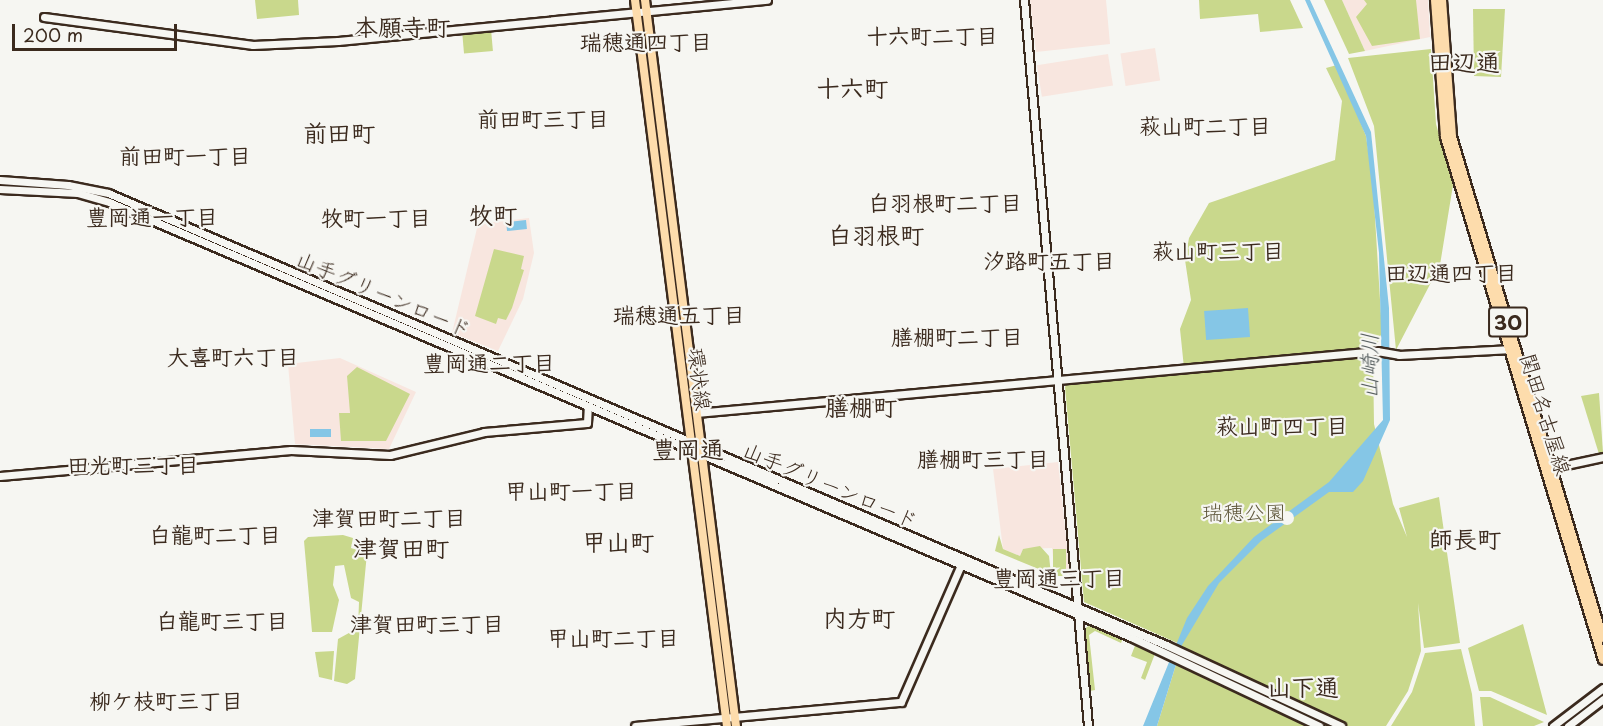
<!DOCTYPE html>
<meta charset="utf-8">
<style>
body{margin:0}
#map{position:relative;width:1603px;height:726px;overflow:hidden;background:#f6f6f2;font-family:"Playpen Sans","Klee One",sans-serif}
div>[style]{position:absolute}
.built>*{inset:0;background:#f8e6df;transform-origin:0 0}
.green>*{inset:0;background:#c9d88c;transform-origin:0 0}
.water>*{inset:0;background:#85c6e6;transform-origin:0 0}
.pier>*{inset:0;background:#f6f6f2}
.round{border-radius:50%}
.roads{filter:drop-shadow(2px 0 #3b2a1e) drop-shadow(-2px 0 #3b2a1e) drop-shadow(0 2px #3b2a1e) drop-shadow(0 -2px #3b2a1e)}
.secondary>*{height:7px;margin:-3.5px;padding:0 3.5px;transform-origin:3.5px;border-radius:3.5px;background:#f6f6f2}
.primary>*{height:8px;margin:-4px;padding:0 4px;transform-origin:4px;border-radius:4px;background:#fddcac}
span{translate:-50% -50%;white-space:nowrap;text-align:center;line-height:1.15;-webkit-text-stroke:4.5px #f6f6f2;paint-order:stroke}
.shield-label span{padding:2px 4px;background:#f6f6f2;border:2px solid;border-radius:4px;-webkit-text-stroke-width:0}
.shield-label{font-size:20px;color:#3b2a1e;font-weight:700}
.street-label{font-size:21px;color:#3b2a1e}
.park-label{font-size:21px;color:#5e563a}
.neighbourhood-label{font-size:22px;color:#3b2a1e;font-weight:700}
.water-label{font-size:22px;color:#51595a;font-style:italic}
.quarter-label{font-size:24px;color:#3b2a1e;font-weight:700}
.scale{position:absolute;left:12px;top:24px;width:165px;height:27px;box-sizing:border-box;border:3px solid #3b2a1e;border-top:0;padding-left:8px;font-size:18px;line-height:21px;white-space:nowrap;color:#3b2a1e;-webkit-text-stroke:4px #f6f6f2;paint-order:stroke}
</style>
<div id="map">
<div class="built">
<i style="clip-path:polygon(1030px 0,1106px 0,1110px 44px,1036px 52px)"></i>
<i style="clip-path:polygon(1342px 0,1428px 0,1430px 37px,1365px 51px)"></i>
<i style="left:1155px;top:48px;width:33px;height:35px;rotate:81deg"></i>
<i style="left:1108px;top:54px;width:32px;height:72px;rotate:81deg"></i>
<i style="clip-path:polygon(529px 218px,534px 253px,523px 299px,498px 351px,452px 333px,478px 224px)"></i>
<i style="clip-path:polygon(340px 358px,416px 392px,389px 449px,295px 444px,288px 364px)"></i>
<i style="clip-path:polygon(1058px 462px,1070px 575px,1055px 576px,1052px 548px,1023px 549px,1020px 556px,1003px 549px,993px 469px)"></i>
</div>
<div class="green">
<i style="clip-path:polygon(255px 0,298px 0,299px 15px,257px 19px)"></i>
<i style="clip-path:polygon(1199px 0,1290px 0,1303px 28px,1260px 32px,1258px 14px,1200px 19px)"></i>
<i style="clip-path:polygon(1324px 0,1342px 0,1365px 51px,1349px 54px)"></i>
<i style="clip-path:polygon(1364px 0,1416px 0,1420px 39px,1372px 46px,1356px 17px,1367px 4px)"></i>
<i style="clip-path:polygon(1473px 9px,1505px 9px,1501px 77px,1474px 76px)"></i>
<i style="left:491px;top:29px;width:22px;height:29px;rotate:85deg"></i>
<i style="clip-path:polygon(1431px 49px,1436px 124px,1453px 185px,1440px 265px,1396px 350px,1374px 126px,1348px 58px)"></i>
<i style="clip-path:polygon(1337px 65px,1366px 136px,1373px 185px,1382px 332px,1373px 355px,1374px 424px,1393px 504px,1407px 537px,1399px 508px,1439px 497px,1460px 643px,1424px 648px,1418px 603px,1421px 651px,1408px 691px,1386px 726px,1157px 726px,1182px 645px,1084px 602px,1065px 387px,1067px 384px,1189px 373px,1184px 368px,1180px 329px,1191px 300px,1185px 260px,1189px 238px,1209px 203px,1335px 160px,1342px 101px,1326px 68px)"></i>
<i style="clip-path:polygon(494px 249px,524px 256px,521px 269px,524px 270px,512px 308px,506px 320px,498px 318px,496px 324px,475px 316px)"></i>
<i style="clip-path:polygon(357px 367px,410px 394px,386px 441px,341px 441px,339px 413px,350px 413px,347px 376px)"></i>
<i style="clip-path:polygon(1599px 393px,1603px 453px,1599px 454px,1581px 396px)"></i>
<i style="clip-path:polygon(343px 535px,353px 538px,351px 548px,367px 553px,355px 679px,347px 684px,334px 681px,338px 639px,358px 628px,359px 602px,351px 598px,344px 565px,335px 566px,333px 585px,339px 600px,332px 632px,312px 632px,304px 541px,308px 537px)"></i>
<i style="clip-path:polygon(999px 535px,1003px 549px,1020px 556px,1023px 549px,1040px 546px,1049px 556px,1051px 574px,995px 551px)"></i>
<i style="left:1053px;top:549px;width:13px;height:27px"></i>
<i style="clip-path:polygon(1092px 624px,1123px 638px,1121px 643px,1095px 631px,1089px 635px,1095px 690px,1090px 691px,1084px 629px)"></i>
<i style="clip-path:polygon(1523px 624px,1547px 715px,1491px 691px,1479px 691px,1468px 648px)"></i>
<i style="clip-path:polygon(1136px 643px,1156px 651px,1145px 680px,1141px 678px,1147px 662px,1131px 656px)"></i>
<i style="clip-path:polygon(1461px 649px,1472px 694px,1475px 726px,1391px 726px,1412px 692px,1425px 653px)"></i>
<i style="clip-path:polygon(334px 651px,332px 680px,319px 677px,315px 652px)"></i>
<i style="clip-path:polygon(1480px 697px,1490px 697px,1544px 722px,1534px 726px,1483px 726px)"></i>
</div>
<div class="water">
<i style="clip-path:polygon(1305px 0,1310px 0,1371px 132px,1389px 308px,1390px 420px,1363px 481px,1353px 492px,1329px 492px,1261px 541px,1219px 583px,1182px 645px,1157px 726px,1143px 726px,1187px 618px,1208px 586px,1254px 537px,1329px 482px,1383px 420px,1379px 253px,1366px 136px)"></i>
<i style="left:526px;top:220px;width:9px;height:20px;rotate:84deg"></i>
<i style="left:1248px;top:308px;width:29px;height:44px;rotate:86deg"></i>
<i style="left:331px;top:429px;width:8px;height:21px;rotate:90deg"></i>
</div>
<div class="pier">
<i class="round" style="left:1280px;top:511px;width:14px;height:14px"></i>
</div>
<div class="roads">
<div class="secondary">
<i style="left:1024px;top:0;width:729px;rotate:84.96deg"></i>
<i style="left:44px;top:17px;width:211px;rotate:7.6deg"></i>
<i style="left:253px;top:45px;width:85px;rotate:-2.7deg"></i>
<i style="left:338px;top:41px;width:431px;rotate:-5.5deg"></i>
<i style="left:0;top:180px;width:68px;rotate:4.2deg"></i>
<i style="left:68px;top:185px;width:41px;rotate:11.3deg"></i>
<i style="left:108px;top:193px;width:1151px;rotate:23.13deg"></i>
<i style="left:1166px;top:645px;width:193px;rotate:24.8deg"></i>
<i style="left:0;top:189px;width:78px;rotate:2.9deg"></i>
<i style="left:78px;top:193px;width:32px;rotate:16deg"></i>
<i style="left:109px;top:202px;width:1113px;rotate:23.06deg"></i>
<i style="left:1133px;top:638px;width:206px;rotate:25.3deg"></i>
<i style="left:696px;top:413px;width:684px;rotate:-5.2deg"></i>
<i style="left:1377px;top:351px;width:22px;rotate:10deg"></i>
<i style="left:1399px;top:355px;width:113px;rotate:-3deg"></i>
<i style="left:1547px;top:469px;width:57px;rotate:-12.1deg"></i>
<i style="left:0;top:476px;width:292px;rotate:-5.1deg"></i>
<i style="left:291px;top:450px;width:99px;rotate:2.9deg"></i>
<i style="left:390px;top:455px;width:97px;rotate:-13.7deg"></i>
<i style="left:484px;top:432px;width:103px;rotate:-5deg"></i>
<i style="left:587px;top:423px;width:17px;rotate:-87deg"></i>
<i style="left:635px;top:726px;width:267px;rotate:-5.2deg"></i>
<i style="left:901px;top:702px;width:147px;rotate:-66.4deg"></i>
<i style="left:1553px;top:726px;width:63px;rotate:-37.2deg"></i>
<i style="left:1568px;top:726px;width:44px;rotate:-37.6deg"></i>
</div>
<div class="primary">
<i style="left:635px;top:0;width:732px;rotate:82.78deg"></i>
<i style="left:645px;top:0;width:732px;rotate:82.86deg"></i>
<i style="left:1435px;top:0;width:137px;rotate:85.8deg"></i>
<i style="left:1445px;top:137px;width:546px;rotate:73.19deg"></i>
<i style="left:1442px;top:0;width:137px;rotate:85.8deg"></i>
<i style="left:1452px;top:137px;width:523px;rotate:73.23deg"></i>
</div>
</div>
<div class="shield-label">
<span style="left:1508px;top:322px">30</span>
</div>
<div class="street-label">
<span style="left:384px;top:293px;rotate:23deg">山手グリーンロード</span>
<span style="left:701px;top:379px;rotate:83deg">環状線</span>
<span style="left:1547px;top:414px;rotate:73deg">関田名古屋線</span>
<span style="left:831px;top:484px;rotate:23deg">山手グリーンロード</span>
</div>
<div class="park-label">
<span style="left:1244px;top:511px">瑞穂公園</span>
</div>
<div class="neighbourhood-label">
<span style="left:932px;top:35px">十六町二丁目</span>
<span style="left:646px;top:41px">瑞穂通四丁目</span>
<span style="left:543px;top:118px">前田町三丁目</span>
<span style="left:1205px;top:125px">萩山町二丁目</span>
<span style="left:185px;top:155px">前田町一丁目</span>
<span style="left:945px;top:202px">白羽根町二丁目</span>
<span style="left:152px;top:216px">豊岡通一丁目</span>
<span style="left:376px;top:217px">牧町一丁目</span>
<span style="left:1218px;top:250px">萩山町三丁目</span>
<span style="left:1049px;top:260px">汐路町五丁目</span>
<span style="left:1451px;top:272px">田辺通四丁目</span>
<span style="left:679px;top:314px">瑞穂通五丁目</span>
<span style="left:957px;top:336px">膳棚町二丁目</span>
<span style="left:233px;top:356px">大喜町六丁目</span>
<span style="left:489px;top:362px">豊岡通二丁目</span>
<span style="left:1282px;top:425px">萩山町四丁目</span>
<span style="left:983px;top:458px">膳棚町三丁目</span>
<span style="left:133px;top:464px">田光町三丁目</span>
<span style="left:571px;top:490px">甲山町一丁目</span>
<span style="left:389px;top:517px">津賀田町二丁目</span>
<span style="left:215px;top:534px">白龍町二丁目</span>
<span style="left:1059px;top:577px">豊岡通三丁目</span>
<span style="left:222px;top:620px">白龍町三丁目</span>
<span style="left:427px;top:623px">津賀田町三丁目</span>
<span style="left:613px;top:637px">甲山町二丁目</span>
<span style="left:166px;top:700px">柳ケ枝町三丁目</span>
</div>
<div class="water-label">
<span style="left:1368px;top:366px;rotate:-90deg">山崎川</span>
</div>
<div class="quarter-label">
<span style="left:402px;top:27px">本願寺町</span>
<span style="left:1464px;top:62px">田辺通</span>
<span style="left:852px;top:88px">十六町</span>
<span style="left:339px;top:133px">前田町</span>
<span style="left:493px;top:215px">牧町</span>
<span style="left:876px;top:235px">白羽根町</span>
<span style="left:861px;top:407px">膳棚町</span>
<span style="left:688px;top:449px">豊岡通</span>
<span style="left:1465px;top:539px">師長町</span>
<span style="left:618px;top:542px">甲山町</span>
<span style="left:401px;top:548px">津賀田町</span>
<span style="left:859px;top:618px">内方町</span>
<span style="left:1303px;top:687px">山下通</span>
</div>
<div class="scale">200 m</div>
</div>
